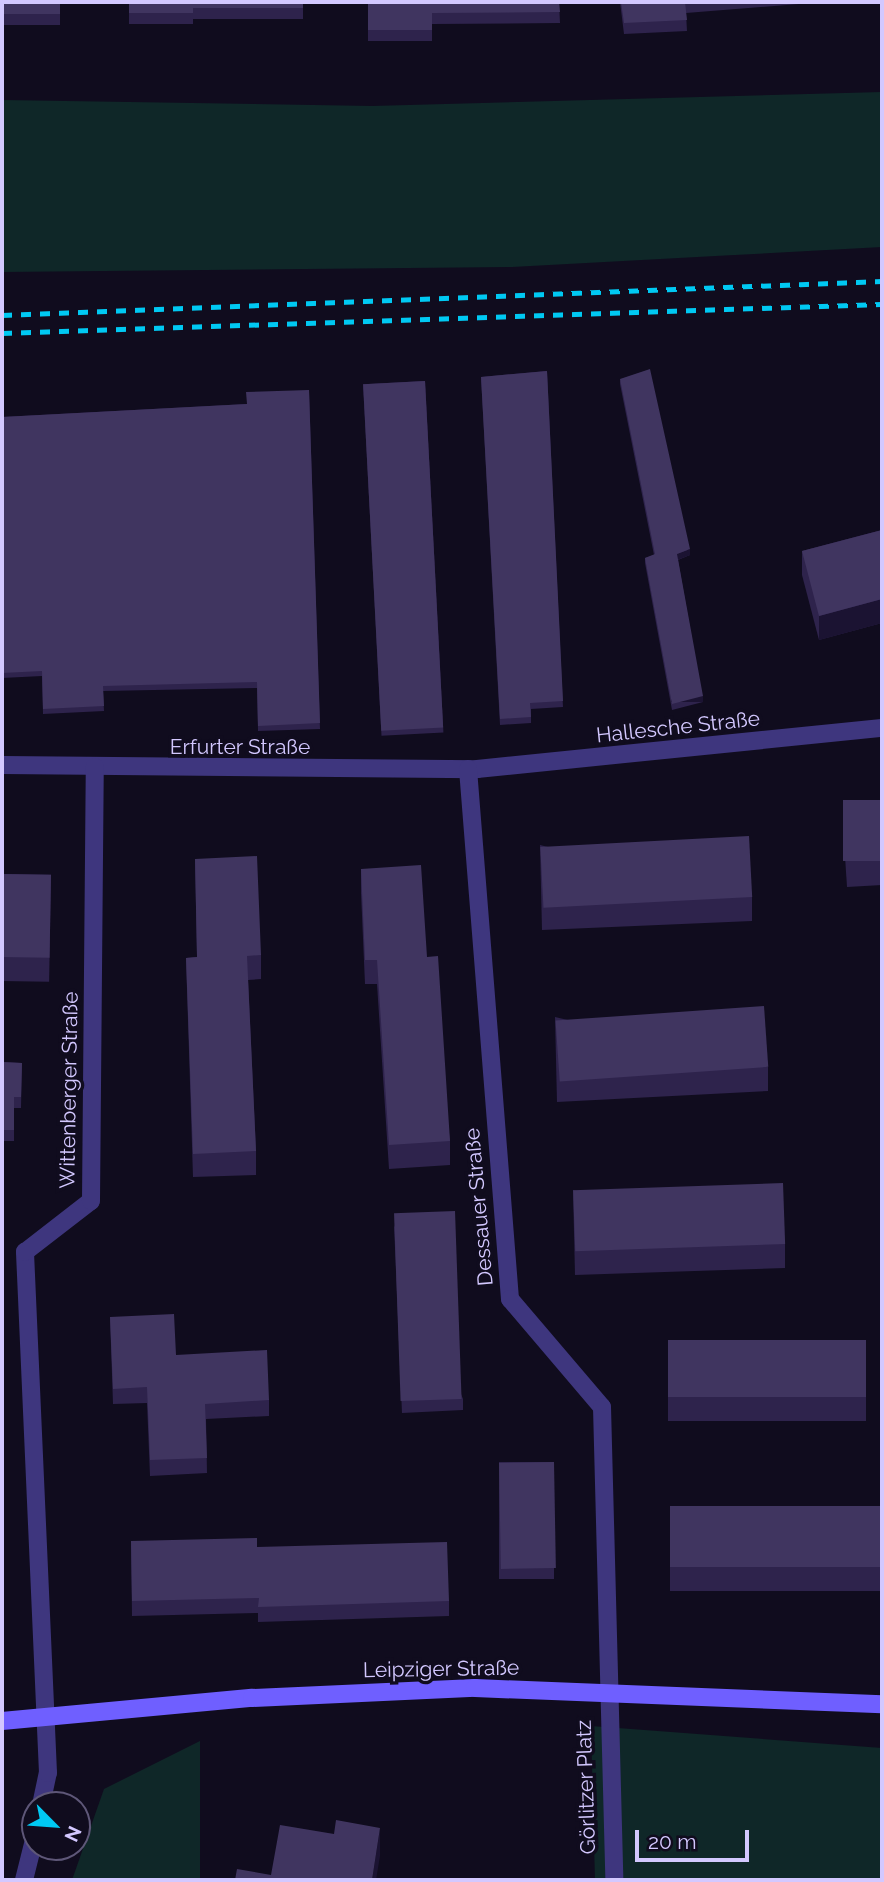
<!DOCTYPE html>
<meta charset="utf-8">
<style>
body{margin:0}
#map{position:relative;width:884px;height:1882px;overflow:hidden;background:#100c1e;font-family:Raleway,sans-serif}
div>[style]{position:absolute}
.green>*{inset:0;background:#0f2728}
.street>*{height:18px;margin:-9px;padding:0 9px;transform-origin:9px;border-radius:9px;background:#3e367e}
.secondary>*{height:18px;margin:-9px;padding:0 9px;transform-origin:9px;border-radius:9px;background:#6f5fff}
.rail>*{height:5px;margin-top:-2.5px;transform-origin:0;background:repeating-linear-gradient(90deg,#00c9f3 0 10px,transparent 0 19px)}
.wall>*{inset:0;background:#2e234c;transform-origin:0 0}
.shaded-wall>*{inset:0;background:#1b1332;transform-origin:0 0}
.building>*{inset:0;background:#403560;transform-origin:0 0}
span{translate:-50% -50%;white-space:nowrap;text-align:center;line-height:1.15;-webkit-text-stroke:7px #100c1e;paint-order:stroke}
.street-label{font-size:21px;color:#d3c8ff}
.frame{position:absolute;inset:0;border:4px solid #d3c8ff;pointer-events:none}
.north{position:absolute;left:21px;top:1791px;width:70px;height:70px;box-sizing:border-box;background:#100c1e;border:2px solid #5e5778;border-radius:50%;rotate:115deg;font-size:19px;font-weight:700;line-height:28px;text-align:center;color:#d3c8ff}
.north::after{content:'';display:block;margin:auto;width:24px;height:32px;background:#00c9f3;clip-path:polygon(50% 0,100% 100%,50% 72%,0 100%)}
.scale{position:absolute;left:635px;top:1830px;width:114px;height:32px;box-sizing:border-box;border:4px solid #d3c8ff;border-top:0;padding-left:9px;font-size:21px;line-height:24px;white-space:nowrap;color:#d3c8ff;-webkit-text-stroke:5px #100c1e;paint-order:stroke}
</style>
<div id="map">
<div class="green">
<i style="clip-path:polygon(882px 92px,882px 247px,512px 267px,2px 272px,2px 100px,372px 106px)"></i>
<i style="clip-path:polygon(591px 1726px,882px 1748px,882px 1880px,595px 1880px)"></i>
<i style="clip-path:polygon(200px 1741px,200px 1880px,72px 1880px,104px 1789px)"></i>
</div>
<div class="street">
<i style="left:2px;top:765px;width:475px;rotate:0.5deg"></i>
<i style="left:477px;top:769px;width:407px;rotate:-5.8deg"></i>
<i style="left:468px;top:769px;width:532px;rotate:85.47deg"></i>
<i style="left:510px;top:1299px;width:142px;rotate:49.6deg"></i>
<i style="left:602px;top:1407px;width:473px;rotate:88.5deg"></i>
<i style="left:41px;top:1805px;width:33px;rotate:-78deg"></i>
<i style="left:48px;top:1773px;width:522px;rotate:-92.53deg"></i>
<i style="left:25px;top:1252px;width:83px;rotate:-37.7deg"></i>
<i style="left:91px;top:1201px;width:434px;rotate:-89.5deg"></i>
<i style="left:24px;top:1880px;width:45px;rotate:-76deg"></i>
</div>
<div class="secondary">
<i style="left:2px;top:1721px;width:251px;rotate:-5.3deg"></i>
<i style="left:252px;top:1698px;width:223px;rotate:-2.6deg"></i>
<i style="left:475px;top:1688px;width:407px;rotate:2.3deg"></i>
</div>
<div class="rail">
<i style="left:2px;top:315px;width:881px;rotate:-2.21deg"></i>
<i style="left:2px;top:333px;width:880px;rotate:-1.89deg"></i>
</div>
<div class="wall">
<i style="left:2px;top:2px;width:58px;height:23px"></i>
<i style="clip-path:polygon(129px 2px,303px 2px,303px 19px,193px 19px,193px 24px,129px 24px)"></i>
<i style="clip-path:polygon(368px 2px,559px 2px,560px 23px,432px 24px,432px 41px,368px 41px)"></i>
<i style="clip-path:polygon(620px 2px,799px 2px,799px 4px,686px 13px,687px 31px,624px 34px)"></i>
<i style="clip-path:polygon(547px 371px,563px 707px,531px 709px,531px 723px,500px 725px,481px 377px)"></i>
<i style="clip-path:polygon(620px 379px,690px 555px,678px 560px,703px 702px,672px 710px,645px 563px,645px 558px,654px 555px,620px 384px)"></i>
<i style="left:425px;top:381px;width:352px;height:62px;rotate:87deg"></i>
<i style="clip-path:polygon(309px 390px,320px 729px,258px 731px,257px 688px,103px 691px,104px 711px,43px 714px,42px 676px,2px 678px,2px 417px,247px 404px)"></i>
<i style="clip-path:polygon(882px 530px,882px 623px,819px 640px,802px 575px,802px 551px)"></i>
<i style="clip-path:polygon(882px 800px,882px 885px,847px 887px,843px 826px,843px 802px)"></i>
<i style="clip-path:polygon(540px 845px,752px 897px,752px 921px,542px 930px)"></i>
<i style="clip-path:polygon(195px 859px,261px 955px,261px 979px,248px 980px,256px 1151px,256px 1175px,193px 1177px,186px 958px,197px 957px)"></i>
<i style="clip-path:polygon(361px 869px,427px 957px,450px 1141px,450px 1165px,389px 1169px,377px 984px,365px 984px,361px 893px)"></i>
<i style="left:2px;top:874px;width:49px;height:107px;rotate:1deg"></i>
<i style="clip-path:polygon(555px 1017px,768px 1067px,768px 1091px,557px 1102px)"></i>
<i style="clip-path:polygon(2px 1062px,22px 1063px,21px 1108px,14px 1108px,14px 1141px,2px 1141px)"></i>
<i style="clip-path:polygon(573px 1190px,785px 1244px,785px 1268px,575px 1275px)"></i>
<i style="clip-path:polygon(394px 1225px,463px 1399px,463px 1410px,402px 1413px)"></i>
<i style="clip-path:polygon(110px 1317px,176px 1355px,269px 1400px,269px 1416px,206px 1419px,207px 1473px,150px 1476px,147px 1403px,113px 1404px)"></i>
<i style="left:866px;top:1340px;width:81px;height:198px;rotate:90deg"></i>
<i style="left:554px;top:1462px;width:117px;height:55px;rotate:90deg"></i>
<i style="left:670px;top:1506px;width:210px;height:85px"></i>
<i style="clip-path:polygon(131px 1541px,257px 1547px,449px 1601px,449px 1616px,258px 1622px,258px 1613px,132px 1616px)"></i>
</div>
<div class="shaded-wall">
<i style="clip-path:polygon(690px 549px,690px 555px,677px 560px,677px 554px)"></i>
<i style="clip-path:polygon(882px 599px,882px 623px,819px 640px,819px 616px)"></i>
<i style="left:703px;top:696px;width:6px;height:32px;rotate:90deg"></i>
<i style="clip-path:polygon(380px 1828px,380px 1856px,376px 1880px,372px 1880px)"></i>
</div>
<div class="building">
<i style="left:2px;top:2px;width:58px;height:12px"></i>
<i style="clip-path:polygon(129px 2px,303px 2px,303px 8px,193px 8px,193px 13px,129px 13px)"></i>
<i style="clip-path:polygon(368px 2px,559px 2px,560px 12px,432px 13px,432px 30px,368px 30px)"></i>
<i style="clip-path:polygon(621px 2px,686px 2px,685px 2px,687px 20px,624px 23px)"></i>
<i style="clip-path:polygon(650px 369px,690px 549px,677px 554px,703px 696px,672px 704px,645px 558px,655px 554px,620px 379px)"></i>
<i style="clip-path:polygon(547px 371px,563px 701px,530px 703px,531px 717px,500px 719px,481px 377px)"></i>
<i style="left:425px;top:381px;width:347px;height:62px;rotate:87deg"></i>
<i style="clip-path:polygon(309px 390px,320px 723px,258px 726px,257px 682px,103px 686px,104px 706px,43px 709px,42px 671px,2px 673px,2px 417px,247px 404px,246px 392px)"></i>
<i style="clip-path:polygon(882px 530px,882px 599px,819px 616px,802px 551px)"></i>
<i style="left:882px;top:800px;width:61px;height:39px;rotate:90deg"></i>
<i style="left:749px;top:836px;width:61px;height:209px;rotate:87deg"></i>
<i style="clip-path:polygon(257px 856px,261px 955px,247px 956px,256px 1151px,193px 1154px,186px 958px,197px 957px,195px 859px)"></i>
<i style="clip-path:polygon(421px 865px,427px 957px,438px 956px,450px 1141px,389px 1145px,377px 960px,365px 960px,361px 869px)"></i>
<i style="left:2px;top:874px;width:49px;height:83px;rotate:1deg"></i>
<i style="left:764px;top:1006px;width:61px;height:209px;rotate:86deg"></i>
<i style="clip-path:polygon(2px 1062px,22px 1063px,21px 1097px,14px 1097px,14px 1130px,2px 1130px)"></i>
<i style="left:783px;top:1183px;width:61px;height:210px;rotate:88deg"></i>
<i style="left:455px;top:1211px;width:188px;height:61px;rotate:88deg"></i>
<i style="clip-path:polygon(174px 1314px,176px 1355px,267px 1350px,269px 1400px,205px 1404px,207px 1458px,150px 1460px,147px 1387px,113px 1389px,110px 1317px)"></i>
<i style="left:866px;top:1340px;width:57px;height:198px;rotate:90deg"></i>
<i style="left:554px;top:1462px;width:106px;height:55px;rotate:89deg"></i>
<i style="left:670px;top:1506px;width:210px;height:61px"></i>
<i style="clip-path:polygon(257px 1538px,257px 1547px,447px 1542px,449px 1601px,258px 1607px,259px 1598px,132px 1601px,131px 1541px)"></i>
<i style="clip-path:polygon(336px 1820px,380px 1828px,372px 1880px,235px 1880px,237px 1869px,271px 1875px,280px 1825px,334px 1834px)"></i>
</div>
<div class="street-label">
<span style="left:678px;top:727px;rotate:-6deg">Hallesche Straße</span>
<span style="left:240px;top:747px">Erfurter Straße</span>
<span style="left:69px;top:1090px;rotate:-89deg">Wittenberger Straße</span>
<span style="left:479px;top:1207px;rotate:-95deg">Dessauer Straße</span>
<span style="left:441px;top:1669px;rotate:-1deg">Leipziger Straße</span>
<span style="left:586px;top:1787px;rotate:-92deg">Görlitzer Platz</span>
</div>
<div class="frame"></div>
<div class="north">N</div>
<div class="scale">20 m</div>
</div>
